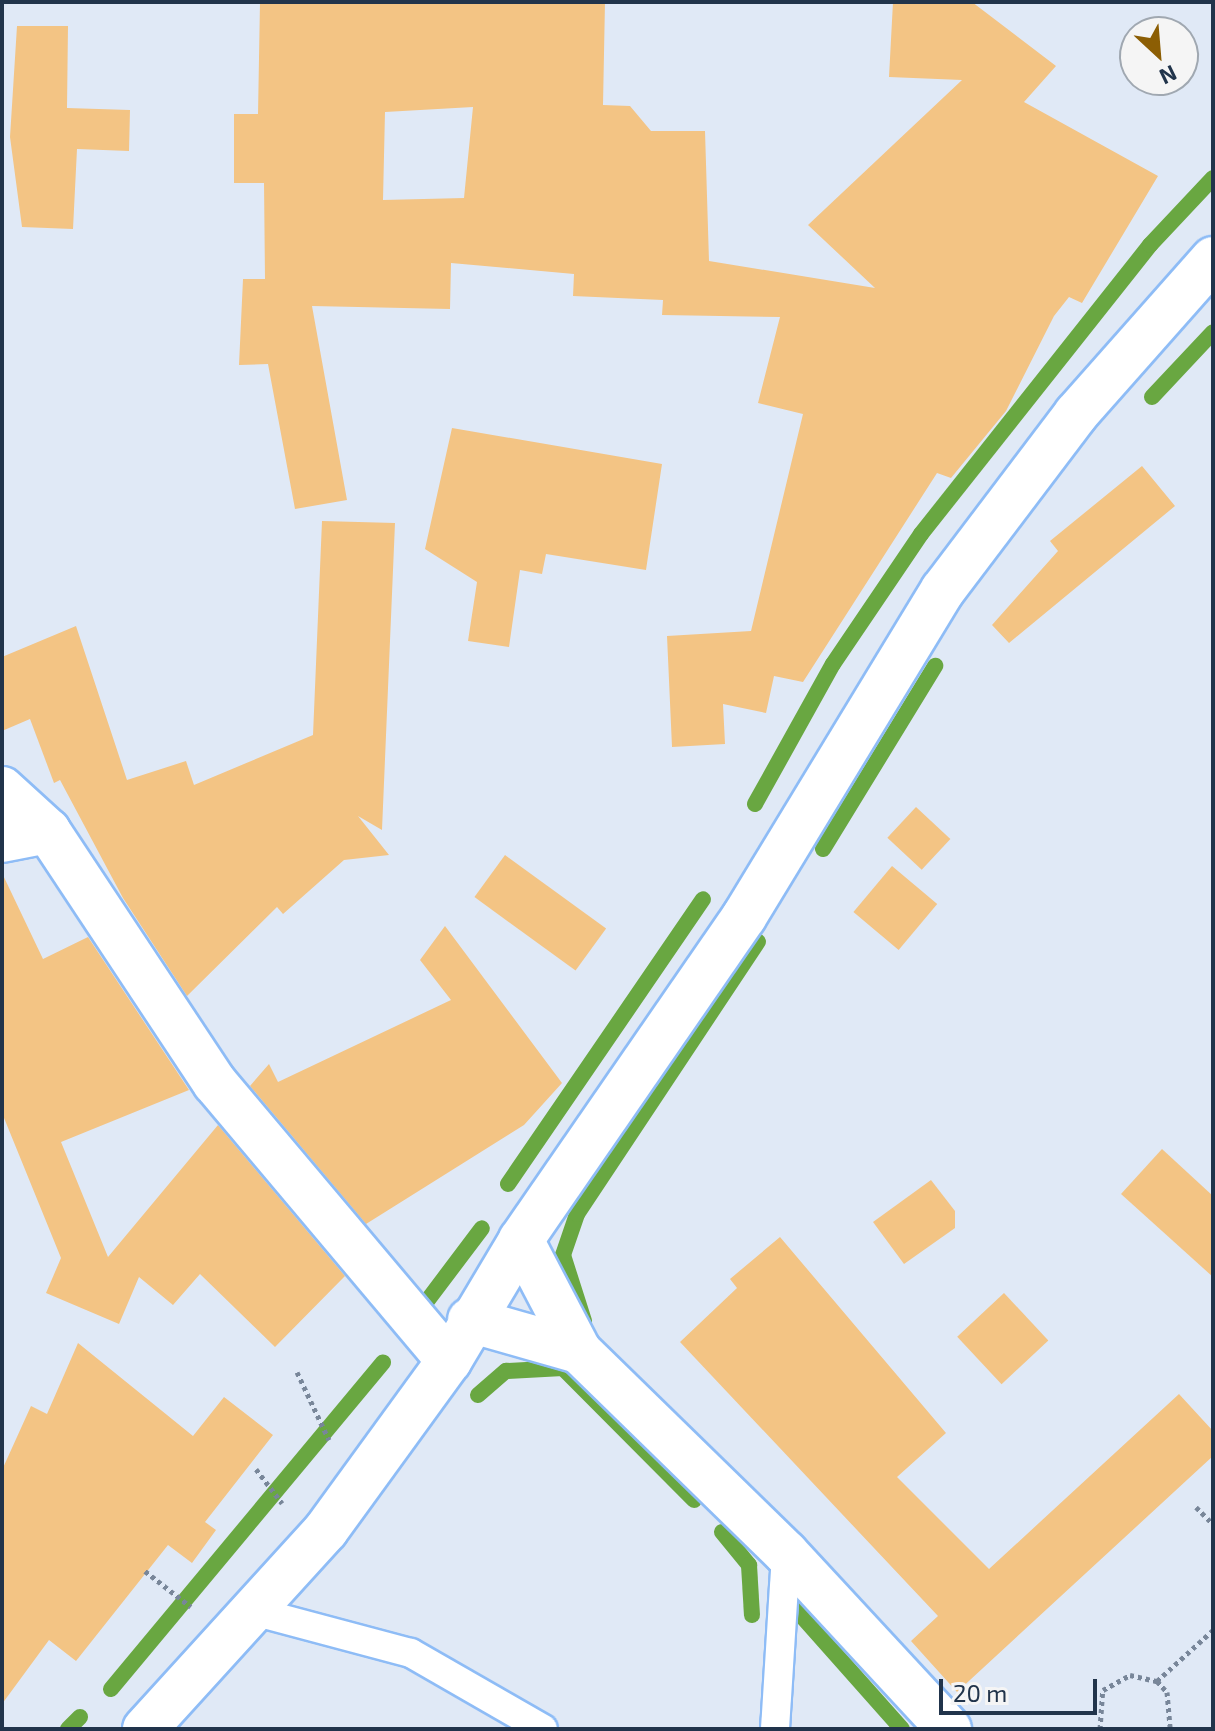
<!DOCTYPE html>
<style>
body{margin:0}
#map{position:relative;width:1215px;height:1731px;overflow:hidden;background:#e0e9f6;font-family:"Exo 2",sans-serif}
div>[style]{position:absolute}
.stream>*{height:16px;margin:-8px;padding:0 8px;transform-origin:8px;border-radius:8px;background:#69a741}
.building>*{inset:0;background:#f3c484;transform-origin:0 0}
.path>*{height:5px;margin-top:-2.5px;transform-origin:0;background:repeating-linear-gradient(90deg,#788699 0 4px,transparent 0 8px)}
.roads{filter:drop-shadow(2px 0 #8ebcf6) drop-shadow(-2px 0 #8ebcf6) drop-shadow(0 2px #8ebcf6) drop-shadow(0 -2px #8ebcf6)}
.lane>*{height:28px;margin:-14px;padding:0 14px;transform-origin:14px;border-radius:14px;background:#fff}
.street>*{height:44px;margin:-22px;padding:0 22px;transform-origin:22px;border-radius:22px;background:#fff}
span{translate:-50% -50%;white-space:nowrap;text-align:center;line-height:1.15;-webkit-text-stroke:6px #f5f5f5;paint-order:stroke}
.frame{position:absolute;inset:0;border:4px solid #21344b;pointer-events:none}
.north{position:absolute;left:1119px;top:16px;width:80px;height:80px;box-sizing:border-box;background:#f5f5f5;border:2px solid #a0a8b1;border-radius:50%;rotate:154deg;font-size:22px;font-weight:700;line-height:32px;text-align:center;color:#21344b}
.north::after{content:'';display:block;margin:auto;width:28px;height:36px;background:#8c5e04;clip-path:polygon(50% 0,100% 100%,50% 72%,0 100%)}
.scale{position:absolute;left:939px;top:1679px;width:158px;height:36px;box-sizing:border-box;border:4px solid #21344b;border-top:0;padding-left:10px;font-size:24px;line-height:28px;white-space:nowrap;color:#21344b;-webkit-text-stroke:6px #f5f5f5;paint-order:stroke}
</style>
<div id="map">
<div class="stream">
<i style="left:1152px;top:397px;width:89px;rotate:-46.8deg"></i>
<i style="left:755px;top:804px;width:160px;rotate:-60.9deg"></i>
<i style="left:833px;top:664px;width:157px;rotate:-55.9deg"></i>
<i style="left:921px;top:534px;width:369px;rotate:-51.6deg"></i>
<i style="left:1150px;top:245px;width:92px;rotate:-46.8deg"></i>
<i style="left:823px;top:849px;width:215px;rotate:-58.5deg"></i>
<i style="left:508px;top:1184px;width:345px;rotate:-55.6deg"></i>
<i style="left:424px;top:1305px;width:96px;rotate:-53deg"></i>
<i style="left:584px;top:1321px;width:69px;rotate:-107.7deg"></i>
<i style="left:563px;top:1255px;width:43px;rotate:-71.1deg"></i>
<i style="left:577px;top:1214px;width:327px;rotate:-56.4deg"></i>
<i style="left:478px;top:1395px;width:37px;rotate:-41deg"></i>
<i style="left:506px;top:1371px;width:57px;rotate:-3deg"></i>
<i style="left:563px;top:1368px;width:186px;rotate:45.2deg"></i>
<i style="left:722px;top:1532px;width:43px;rotate:50.7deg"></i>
<i style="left:749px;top:1565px;width:50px;rotate:86.6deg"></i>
<i style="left:791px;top:1604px;width:167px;rotate:48.4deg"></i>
<i style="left:111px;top:1689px;width:425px;rotate:-50.2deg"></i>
<i style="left:68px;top:1729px;width:17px;rotate:-45deg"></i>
</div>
<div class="building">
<i style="clip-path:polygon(evenodd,260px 2px,605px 2px,603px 105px,630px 106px,651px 131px,705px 131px,709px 261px,875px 288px,808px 225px,962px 80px,889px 77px,893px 2px,972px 2px,1056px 66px,1024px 102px,1158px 176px,1082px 303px,1069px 297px,1054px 316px,1006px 411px,951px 478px,937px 473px,803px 682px,774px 676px,766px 713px,723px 704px,725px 744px,672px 747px,667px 636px,751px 631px,803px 414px,758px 403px,780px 317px,662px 315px,663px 300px,573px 296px,574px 274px,451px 263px,450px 309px,312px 306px,347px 500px,295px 509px,268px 364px,239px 365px,243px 279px,265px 279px,264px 183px,234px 183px,234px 114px,258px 114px,260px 2px,473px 107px,464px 198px,383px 200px,385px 112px,473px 107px)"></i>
<i style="clip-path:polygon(17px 26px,68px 26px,67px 108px,130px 110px,129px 151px,77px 149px,73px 229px,22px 227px,10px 137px)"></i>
<i style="clip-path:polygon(452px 428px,662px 464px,646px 570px,546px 554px,542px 574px,520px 570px,509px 647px,468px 641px,477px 582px,425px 549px)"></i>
<i style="clip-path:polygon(1142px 466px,1175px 506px,1009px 643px,992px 625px,1058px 551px,1050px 541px)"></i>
<i style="clip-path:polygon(322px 521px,395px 523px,382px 830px,358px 816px,389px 855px,344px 860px,283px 914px,277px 907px,187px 996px,123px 898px,60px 780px,54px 783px,30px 719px,2px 731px,2px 657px,76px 626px,127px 780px,186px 761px,194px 785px,313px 735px)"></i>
<i style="left:916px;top:807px;width:47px;height:42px;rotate:43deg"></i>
<i style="left:505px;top:855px;width:125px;height:52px;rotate:36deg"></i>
<i style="left:892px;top:866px;width:59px;height:60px;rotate:40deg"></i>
<i style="clip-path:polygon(2px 873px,43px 959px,88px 937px,189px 1090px,61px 1142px,108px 1257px,218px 1125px,345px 1276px,275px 1347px,200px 1274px,173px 1305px,139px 1277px,119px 1324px,46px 1293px,61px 1258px,2px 1113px)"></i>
<i style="clip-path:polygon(445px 926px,562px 1083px,524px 1125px,366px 1224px,250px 1086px,269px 1064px,278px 1082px,451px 1000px,420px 960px)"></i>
<i style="clip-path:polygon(1162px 1149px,1213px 1196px,1213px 1277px,1121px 1194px)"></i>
<i style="clip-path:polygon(931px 1180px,955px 1211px,955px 1228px,904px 1264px,873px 1222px)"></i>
<i style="clip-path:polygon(780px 1237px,946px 1433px,897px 1477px,989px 1569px,1179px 1394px,1213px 1431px,1213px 1456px,957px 1692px,911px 1641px,938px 1616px,680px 1342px,737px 1288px,730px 1279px)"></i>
<i style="left:1004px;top:1293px;width:65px;height:64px;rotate:47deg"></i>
<i style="clip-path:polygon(78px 1343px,193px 1436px,224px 1397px,273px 1435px,205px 1522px,216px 1530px,192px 1563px,168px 1545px,76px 1661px,49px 1640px,2px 1704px,2px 1470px,31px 1406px,47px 1414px)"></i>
</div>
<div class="path">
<i style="left:297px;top:1372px;width:75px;rotate:64.8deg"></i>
<i style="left:256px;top:1469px;width:43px;rotate:52.6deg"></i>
<i style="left:1196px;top:1507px;width:24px;rotate:45deg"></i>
<i style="left:145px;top:1571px;width:58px;rotate:38deg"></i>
<i style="left:1157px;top:1681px;width:76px;rotate:-42.3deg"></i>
<i style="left:1100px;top:1729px;width:39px;rotate:-86deg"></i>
<i style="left:1103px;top:1690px;width:31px;rotate:-29deg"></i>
<i style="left:1130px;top:1675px;width:28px;rotate:13deg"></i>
<i style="left:1157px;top:1681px;width:15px;rotate:48deg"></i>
<i style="left:1167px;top:1692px;width:37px;rotate:85deg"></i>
</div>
<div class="roads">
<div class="lane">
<i style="left:253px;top:1611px;width:163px;rotate:14.9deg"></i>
<i style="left:411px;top:1653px;width:152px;rotate:29.9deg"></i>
<i style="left:775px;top:1729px;width:176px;rotate:-86.4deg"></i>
</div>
<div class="street">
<i style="left:2px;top:789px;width:62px;rotate:42.4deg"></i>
<i style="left:2px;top:840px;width:47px;rotate:-11.1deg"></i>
<i style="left:48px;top:831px;width:302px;rotate:56.5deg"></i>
<i style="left:215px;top:1083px;width:363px;rotate:49.9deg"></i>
<i style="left:521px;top:1240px;width:125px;rotate:62.4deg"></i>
<i style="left:579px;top:1351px;width:289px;rotate:44.3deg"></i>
<i style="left:786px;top:1553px;width:240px;rotate:47.2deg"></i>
<i style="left:470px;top:1320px;width:113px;rotate:15.9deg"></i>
<i style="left:145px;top:1729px;width:269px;rotate:-47.7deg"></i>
<i style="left:326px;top:1530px;width:209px;rotate:-54deg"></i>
<i style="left:449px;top:1361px;width:141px;rotate:-59.2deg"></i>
<i style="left:521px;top:1240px;width:393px;rotate:-55.4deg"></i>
<i style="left:744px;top:917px;width:383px;rotate:-58.7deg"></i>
<i style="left:943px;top:590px;width:221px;rotate:-52.9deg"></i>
<i style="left:1076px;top:414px;width:207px;rotate:-48.5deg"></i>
</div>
</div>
<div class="frame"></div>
<div class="north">N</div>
<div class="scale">20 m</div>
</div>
